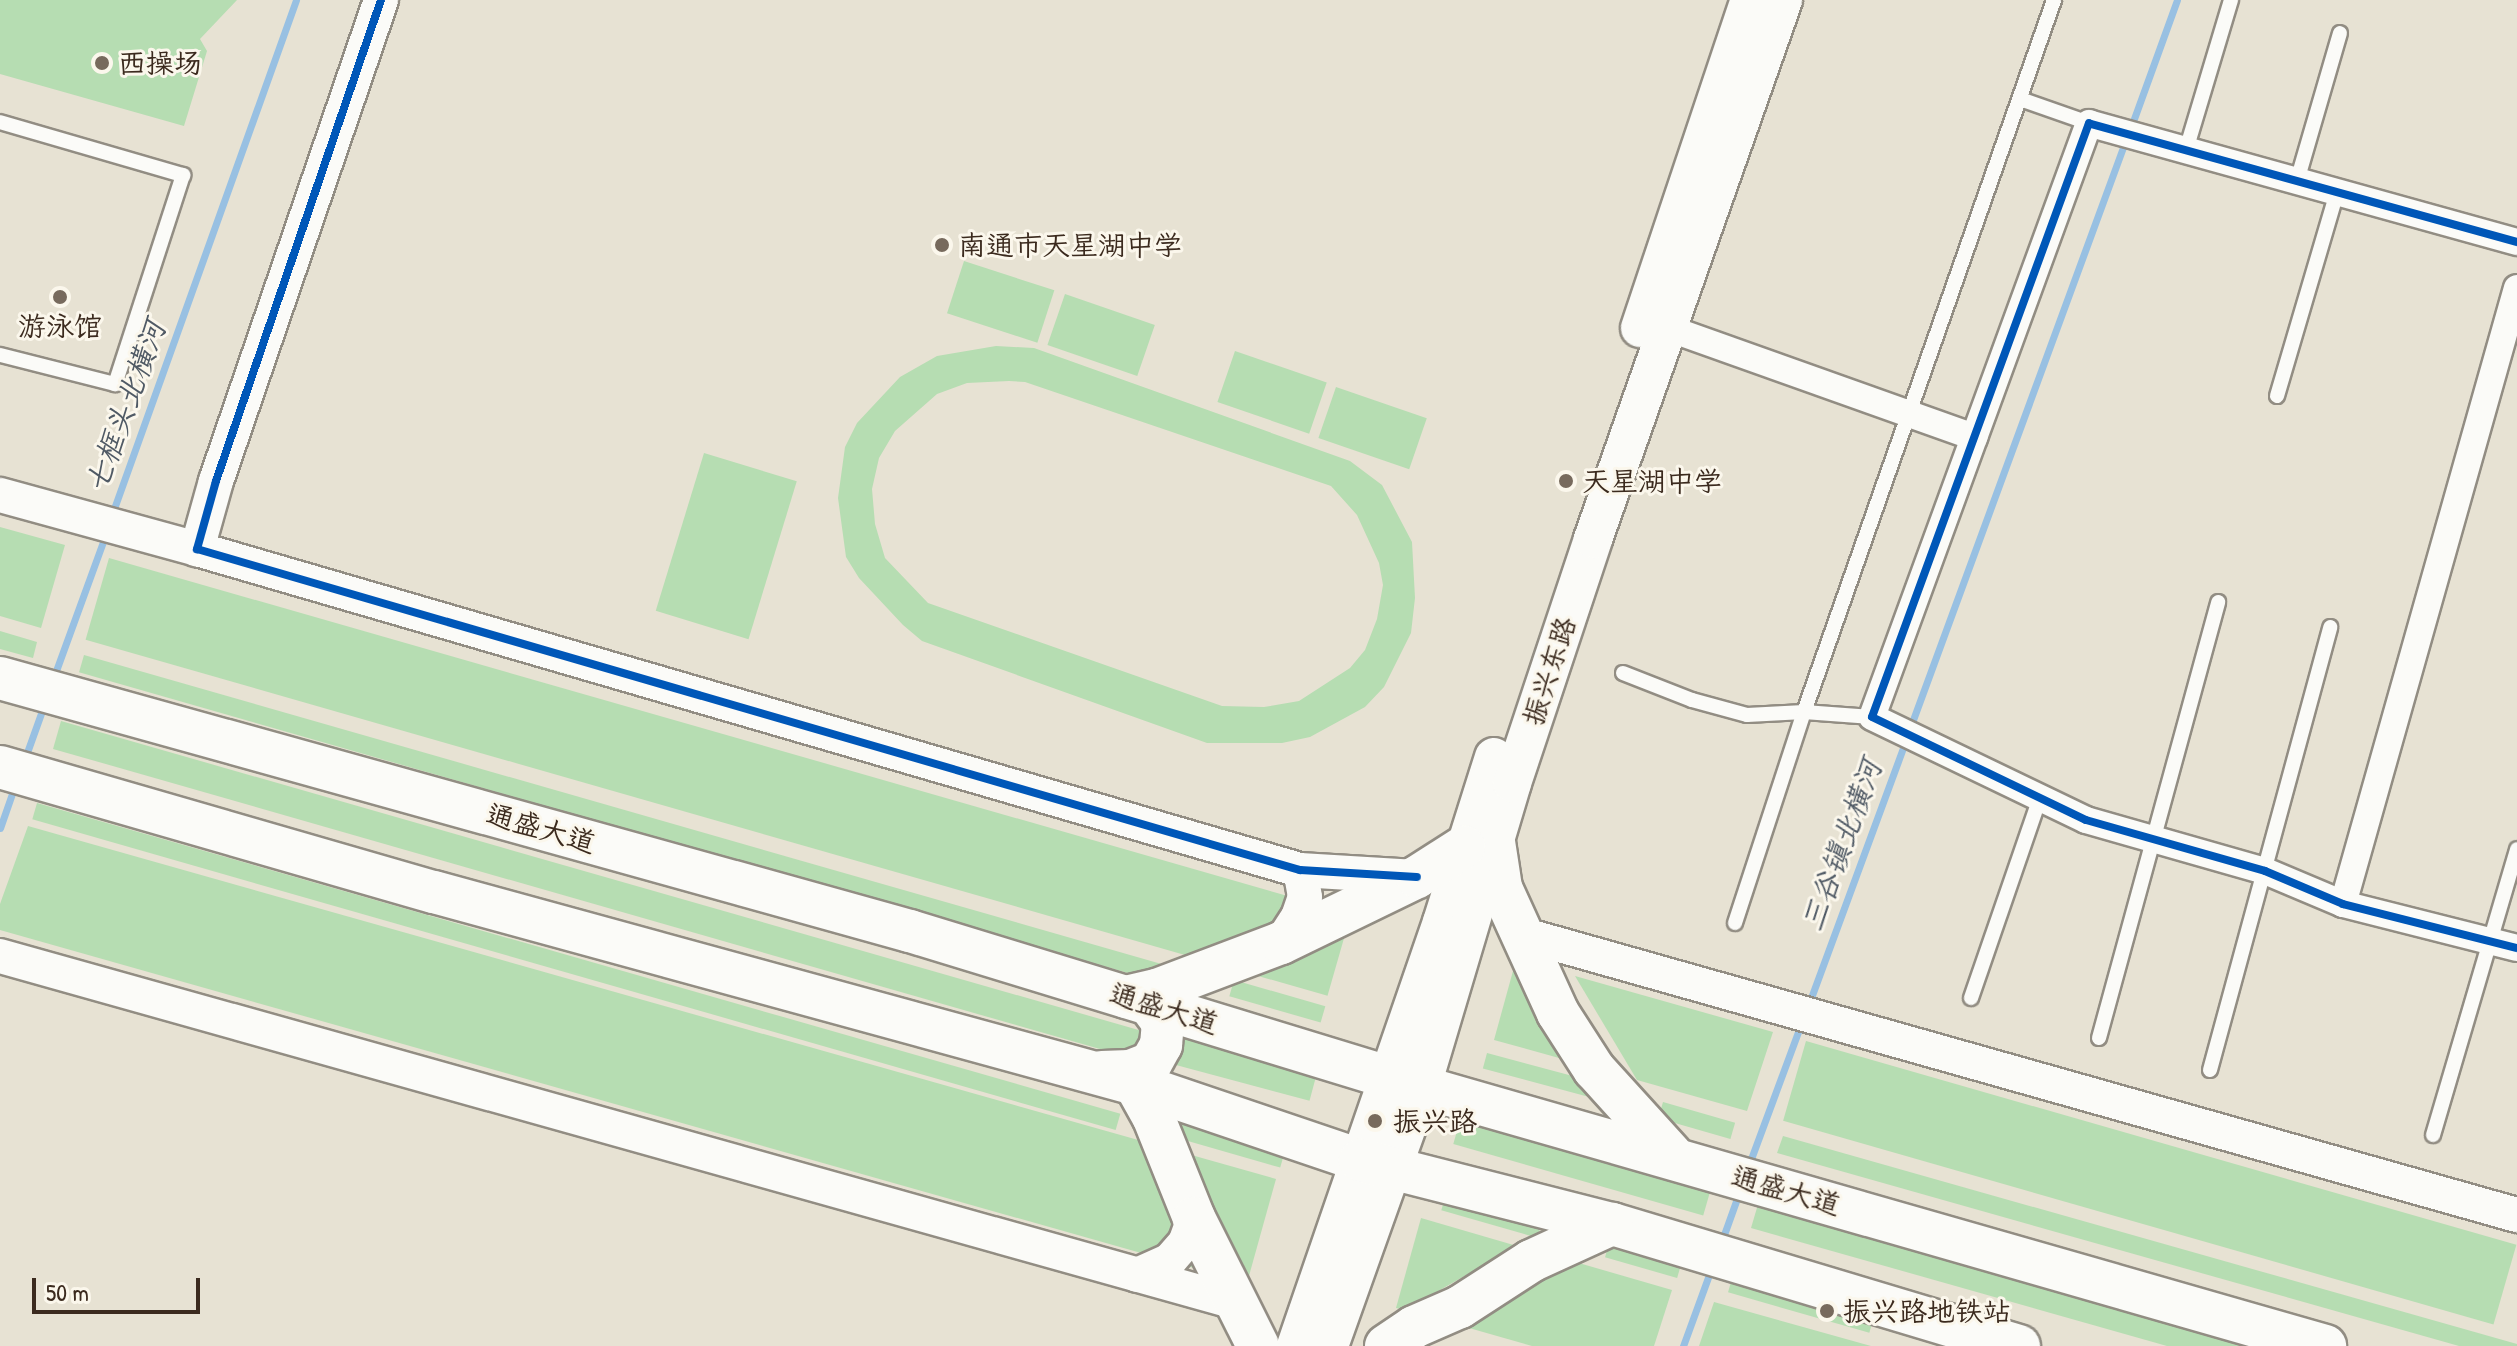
<!DOCTYPE html>
<meta charset="utf-8">
<style>
body{margin:0}
#map{position:relative;width:2517px;height:1346px;overflow:hidden;background:#e7e2d3;font-family:"Patrick Hand","LXGW WenKai TC",sans-serif}
div>[style]{position:absolute}
.green>*{inset:0;background:#b6ddb2;transform-origin:0 0}
.stream>*{height:7px;margin:-3.5px;padding:0 3.5px;transform-origin:3.5px;border-radius:3.5px;background:#98c0e2}
.roads{filter:drop-shadow(2px 0 #928d83) drop-shadow(-2px 0 #928d83) drop-shadow(0 2px #928d83) drop-shadow(0 -2px #928d83)}
.service>*{height:14px;margin:-7px;padding:0 7px;transform-origin:7px;border-radius:7px;background:#fbfbf8}
.minor>*{height:26px;margin:-13px;padding:0 13px;transform-origin:13px;border-radius:13px;background:#fbfbf8}
.tertiary>*{height:34px;margin:-17px;padding:0 17px;transform-origin:17px;border-radius:17px;background:#fbfbf8}
.secondary>*{height:38px;margin:-19px;padding:0 19px;transform-origin:19px;border-radius:19px;background:#fbfbf8}
.primary>*{height:42px;margin:-21px;padding:0 21px;transform-origin:21px;border-radius:21px;background:#fbfbf8}
.cycleway>*{height:8px;margin:-4px;padding:0 4px;transform-origin:4px;border-radius:4px;background:#0057b8}
.dots>*{width:22px;height:22px;translate:-50% -50%;box-sizing:border-box;border:4px solid #fbf7ec;border-radius:50%}
span{translate:-50% -50%;white-space:nowrap;text-align:center;line-height:1.15;-webkit-text-stroke:6px #fbf7ec;paint-order:stroke}
.poi-label{font-size:28px;color:#3b2a1e}
.left{translate:0 -50%;text-align:left}
.street-label{font-size:28px;color:#3b2a1e}
.water-label{font-size:30px;color:#505a65;font-style:italic}
.scale{position:absolute;left:32px;top:1278px;width:168px;height:36px;box-sizing:border-box;border:4px solid #3b2a1e;border-top:0;padding-left:10px;font-size:24px;line-height:28px;white-space:nowrap;color:#3b2a1e;-webkit-text-stroke:6px #fbf7ec;paint-order:stroke}
</style>
<div id="map">
<div class="green">
<i style="clip-path:polygon(0 0,237px 0,200px 39px,207px 51px,184px 126px,0 74px)"></i>
<i style="left:964px;top:261px;width:95px;height:55px;rotate:18deg"></i>
<i style="left:1065px;top:294px;width:95px;height:54px;rotate:19deg"></i>
<i style="clip-path:polygon(evenodd,996px 346px,1034px 348px,1350px 461px,1382px 485px,1412px 542px,1415px 598px,1411px 633px,1384px 687px,1365px 707px,1310px 737px,1282px 743px,1207px 743px,922px 641px,903px 625px,859px 578px,846px 557px,838px 498px,845px 447px,857px 423px,900px 377px,937px 356px,996px 346px,1009px 381px,1025px 382px,1331px 486px,1357px 515px,1379px 563px,1383px 585px,1377px 619px,1365px 650px,1350px 668px,1299px 701px,1264px 707px,1222px 706px,928px 603px,885px 558px,875px 524px,872px 489px,879px 458px,895px 431px,937px 394px,967px 383px,1009px 381px)"></i>
<i style="left:1235px;top:351px;width:97px;height:54px;rotate:19deg"></i>
<i style="left:1336px;top:387px;width:96px;height:54px;rotate:19deg"></i>
<i style="left:704px;top:453px;width:97px;height:165px;rotate:17deg"></i>
<i style="clip-path:polygon(0 527px,65px 545px,41px 628px,0 616px)"></i>
<i style="left:109px;top:558px;width:1292px;height:85px;rotate:16deg"></i>
<i style="clip-path:polygon(0 631px,37px 642px,33px 658px,0 649px)"></i>
<i style="left:84px;top:655px;width:1129px;height:18px;rotate:16deg"></i>
<i style="left:61px;top:721px;width:1131px;height:29px;rotate:16deg"></i>
<i style="left:37px;top:803px;width:1127px;height:17px;rotate:16deg"></i>
<i style="clip-path:polygon(28px 826px,1276px 1179px,1247px 1283px,0 930px,0 904px)"></i>
<i style="clip-path:polygon(1516px 960px,1577px 1063px,1494px 1040px)"></i>
<i style="clip-path:polygon(1575px 976px,1773px 1032px,1747px 1111px,1637px 1080px)"></i>
<i style="left:1234px;top:980px;width:95px;height:17px;rotate:16deg"></i>
<i style="left:1176px;top:1035px;width:146px;height:29px;rotate:15deg"></i>
<i style="left:1806px;top:1041px;width:739px;height:83px;rotate:16deg"></i>
<i style="left:1487px;top:1053px;width:110px;height:16px;rotate:15deg"></i>
<i style="left:1663px;top:1102px;width:75px;height:17px;rotate:16deg"></i>
<i style="left:1461px;top:1117px;width:260px;height:28px;rotate:16deg"></i>
<i style="left:1183px;top:1122px;width:106px;height:17px;rotate:16deg"></i>
<i style="clip-path:polygon(1783px 1136px,2517px 1344px,2517px 1346px,2459px 1346px,1777px 1153px)"></i>
<i style="left:1446px;top:1194px;width:100px;height:17px;rotate:16deg"></i>
<i style="clip-path:polygon(1759px 1201px,2271px 1346px,2167px 1346px,1751px 1228px)"></i>
<i style="clip-path:polygon(1421px 1218px,1517px 1246px,1405px 1310px,1396px 1308px)"></i>
<i style="left:1610px;top:1240px;width:75px;height:18px;rotate:16deg"></i>
<i style="clip-path:polygon(1565px 1259px,1672px 1290px,1654px 1346px,1532px 1346px,1455px 1324px)"></i>
<i style="left:1733px;top:1275px;width:147px;height:18px;rotate:16deg"></i>
<i style="clip-path:polygon(1714px 1302px,1871px 1346px,1699px 1346px)"></i>
</div>
<div class="stream">
<i style="left:2131px;top:127px;width:135px;rotate:-70.1deg"></i>
<i style="left:111px;top:517px;width:549px;rotate:-70.31deg"></i>
<i style="left:53px;top:679px;width:155px;rotate:-70deg"></i>
<i style="left:1910px;top:728px;width:627px;rotate:-69.86deg"></i>
<i style="left:25px;top:758px;width:59px;rotate:-70.3deg"></i>
<i style="left:0;top:828px;width:46px;rotate:-70.8deg"></i>
<i style="left:1808px;top:1006px;width:283px;rotate:-69.8deg"></i>
<i style="left:1748px;top:1167px;width:156px;rotate:-69.7deg"></i>
<i style="left:1721px;top:1243px;width:56px;rotate:-70.3deg"></i>
<i style="left:1683px;top:1346px;width:82px;rotate:-70deg"></i>
</div>
<div class="roads">
<div class="service">
<i style="left:2020px;top:99px;width:73px;rotate:19.2deg"></i>
<i style="left:0;top:122px;width:191px;rotate:16.2deg"></i>
<i style="left:183px;top:175px;width:220px;rotate:108deg"></i>
<i style="left:115px;top:384px;width:119px;rotate:-165.8deg"></i>
<i style="left:2186px;top:150px;width:157px;rotate:-73.3deg"></i>
<i style="left:2297px;top:181px;width:154px;rotate:-73.8deg"></i>
<i style="left:2277px;top:396px;width:213px;rotate:-73.6deg"></i>
<i style="left:1623px;top:673px;width:74px;rotate:21.4deg"></i>
<i style="left:1692px;top:700px;width:57px;rotate:15.3deg"></i>
<i style="left:1747px;top:715px;width:57px;rotate:-3deg"></i>
<i style="left:1804px;top:712px;width:68px;rotate:4.2deg"></i>
<i style="left:1735px;top:923px;width:222px;rotate:-71.9deg"></i>
<i style="left:1804px;top:712px;width:755px;rotate:-70.65deg"></i>
<i style="left:1971px;top:998px;width:212px;rotate:-71deg"></i>
<i style="left:2099px;top:1038px;width:452px;rotate:-74.7deg"></i>
<i style="left:2210px;top:1070px;width:459px;rotate:-74.8deg"></i>
<i style="left:2433px;top:1135px;width:298px;rotate:-73.6deg"></i>
</div>
<div class="minor">
<i style="left:2517px;top:242px;width:444px;rotate:-164.5deg"></i>
<i style="left:2089px;top:123px;width:632px;rotate:110.07deg"></i>
<i style="left:1872px;top:717px;width:237px;rotate:25.7deg"></i>
<i style="left:2086px;top:820px;width:186px;rotate:15.9deg"></i>
<i style="left:2265px;top:871px;width:85px;rotate:22.9deg"></i>
<i style="left:2343px;top:904px;width:179px;rotate:14.2deg"></i>
<i style="left:1654px;top:323px;width:340px;rotate:19.6deg"></i>
<i style="left:2343px;top:904px;width:640px;rotate:-74.23deg"></i>
</div>
<div class="tertiary">
<i style="left:381px;top:0;width:509px;rotate:108.93deg"></i>
<i style="left:216px;top:481px;width:71px;rotate:105.6deg"></i>
<i style="left:197px;top:549px;width:1149px;rotate:16.23deg"></i>
<i style="left:1300px;top:870px;width:116px;rotate:3.5deg"></i>
<i style="left:0;top:495px;width:204px;rotate:15.3deg"></i>
<i style="left:1521px;top:934px;width:1035px;rotate:15.76deg"></i>
<i style="left:1281px;top:943px;width:31px;rotate:-57deg"></i>
<i style="left:1298px;top:917px;width:21px;rotate:-71deg"></i>
<i style="left:1305px;top:897px;width:27px;rotate:-100deg"></i>
<i style="left:0;top:956px;width:1283px;rotate:15.65deg"></i>
<i style="left:1137px;top:1275px;width:36px;rotate:-24deg"></i>
<i style="left:1170px;top:1260px;width:23px;rotate:-49deg"></i>
<i style="left:1185px;top:1243px;width:27px;rotate:-70deg"></i>
</div>
<div class="secondary">
<i style="left:1640px;top:328px;width:346px;rotate:-71.5deg"></i>
<i style="left:1296px;top:1346px;width:448px;rotate:-71deg"></i>
<i style="left:1442px;top:922px;width:173px;rotate:-72.5deg"></i>
<i style="left:1329px;top:1346px;width:277px;rotate:-70.4deg"></i>
<i style="left:1422px;top:1085px;width:315px;rotate:-73.4deg"></i>
<i style="left:1512px;top:783px;width:257px;rotate:-71.6deg"></i>
<i style="left:1593px;top:539px;width:572px;rotate:-70.58deg"></i>
</div>
<div class="primary">
<i style="left:0;top:678px;width:945px;rotate:15.54deg"></i>
<i style="left:910px;top:931px;width:499px;rotate:17deg"></i>
<i style="left:1387px;top:1077px;width:976px;rotate:16deg"></i>
<i style="left:0;top:767px;width:452px;rotate:16.1deg"></i>
<i style="left:434px;top:892px;width:727px;rotate:15.32deg"></i>
<i style="left:1135px;top:1084px;width:237px;rotate:18.7deg"></i>
<i style="left:1360px;top:1160px;width:260px;rotate:14.3deg"></i>
<i style="left:1612px;top:1224px;width:425px;rotate:16.7deg"></i>
<i style="left:1494px;top:842px;width:47px;rotate:81.3deg"></i>
<i style="left:1501px;top:888px;width:137px;rotate:65.5deg"></i>
<i style="left:1558px;top:1013px;width:67px;rotate:57.3deg"></i>
<i style="left:1594px;top:1069px;width:115px;rotate:47.8deg"></i>
<i style="left:1126px;top:997px;width:32px;rotate:-13deg"></i>
<i style="left:1157px;top:990px;width:133px;rotate:-20.8deg"></i>
<i style="left:1281px;top:943px;width:151px;rotate:-25.9deg"></i>
<i style="left:1417px;top:877px;width:56px;rotate:-32.6deg"></i>
<i style="left:1102px;top:1072px;width:28px;rotate:-2deg"></i>
<i style="left:1130px;top:1071px;width:22px;rotate:-21deg"></i>
<i style="left:1151px;top:1063px;width:21px;rotate:-61deg"></i>
<i style="left:1161px;top:1045px;width:22px;rotate:-85deg"></i>
<i style="left:1163px;top:1023px;width:24px;rotate:-126deg"></i>
<i style="left:1135px;top:1084px;width:37px;rotate:61deg"></i>
<i style="left:1153px;top:1116px;width:110px;rotate:68.1deg"></i>
<i style="left:1194px;top:1218px;width:143px;rotate:63.4deg"></i>
<i style="left:1386px;top:1346px;width:34px;rotate:-34deg"></i>
<i style="left:1414px;top:1327px;width:50px;rotate:-23.5deg"></i>
<i style="left:1460px;top:1307px;width:85px;rotate:-32.9deg"></i>
<i style="left:1531px;top:1261px;width:89px;rotate:-24.6deg"></i>
</div>
</div>
<div class="cycleway">
<i style="left:381px;top:0;width:509px;rotate:108.93deg"></i>
<i style="left:216px;top:481px;width:71px;rotate:105.6deg"></i>
<i style="left:197px;top:549px;width:1149px;rotate:16.23deg"></i>
<i style="left:1300px;top:870px;width:117px;rotate:3.4deg"></i>
<i style="left:2517px;top:242px;width:444px;rotate:-164.5deg"></i>
<i style="left:2089px;top:123px;width:632px;rotate:110.07deg"></i>
<i style="left:1872px;top:717px;width:237px;rotate:25.7deg"></i>
<i style="left:2086px;top:820px;width:186px;rotate:15.9deg"></i>
<i style="left:2265px;top:871px;width:85px;rotate:22.9deg"></i>
<i style="left:2343px;top:904px;width:179px;rotate:14.2deg"></i>
</div>
<div class="dots">
<i style="left:102px;top:63px;background:#776a5d"></i>
<i style="left:942px;top:245px;background:#776a5d"></i>
<i style="left:60px;top:297px;background:#776a5d"></i>
<i style="left:1566px;top:481px;background:#776a5d"></i>
<i style="left:1375px;top:1121px;background:#776a5d"></i>
<i style="left:1827px;top:1311px;background:#776a5d"></i>
</div>
<div class="poi-label">
<span class="left" style="left:118px;top:63px">西操场</span>
<span class="left" style="left:958px;top:245px">南通市天星湖中学</span>
<span style="left:60px;top:326px">游泳馆</span>
<span class="left" style="left:1582px;top:481px">天星湖中学</span>
<span class="left" style="left:1393px;top:1121px">振兴路</span>
<span class="left" style="left:1843px;top:1311px">振兴路地铁站</span>
</div>
<div class="street-label">
<span style="left:1549px;top:671px;rotate:-72deg">振兴东路</span>
<span style="left:541px;top:828px;rotate:16deg">通盛大道</span>
<span style="left:1164px;top:1008px;rotate:17deg">通盛大道</span>
<span style="left:1786px;top:1190px;rotate:16deg">通盛大道</span>
</div>
<div class="water-label">
<span style="left:125px;top:406px;rotate:-70deg">七框头北横河</span>
<span style="left:1841px;top:845px;rotate:-70deg">三谷镇北横河</span>
</div>
<div class="scale">50 m</div>
</div>
